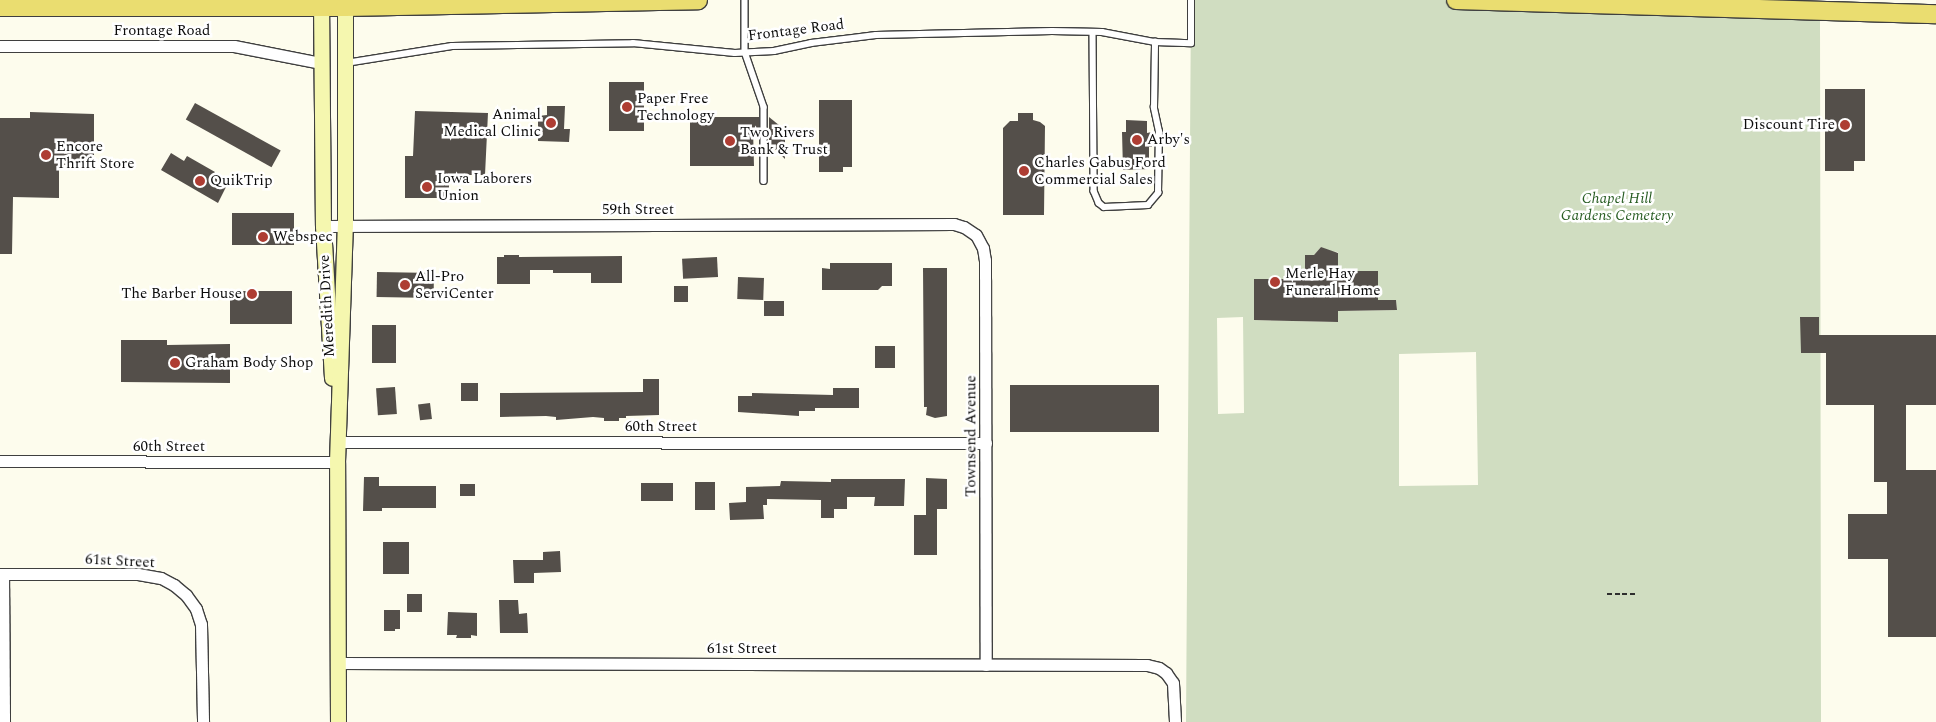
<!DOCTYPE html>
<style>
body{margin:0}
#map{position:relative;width:1936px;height:722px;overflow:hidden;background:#fdfced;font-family:Spectral,serif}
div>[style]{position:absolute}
.cemetery>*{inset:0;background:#d0ddc1}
.building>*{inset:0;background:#544f4a;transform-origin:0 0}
.path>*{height:2.5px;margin-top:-1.25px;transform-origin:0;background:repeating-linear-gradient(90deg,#2e2e2e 0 5px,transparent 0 7.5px)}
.roads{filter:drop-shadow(1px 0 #3f3f3f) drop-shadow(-1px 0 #3f3f3f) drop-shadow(0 1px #3f3f3f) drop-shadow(0 -1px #3f3f3f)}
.lane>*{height:5.5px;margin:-2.75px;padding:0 2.75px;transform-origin:2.75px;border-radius:2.75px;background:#fff}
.street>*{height:11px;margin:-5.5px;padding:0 5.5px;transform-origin:5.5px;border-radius:5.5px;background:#fff}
.secondary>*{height:15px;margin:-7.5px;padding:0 7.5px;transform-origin:7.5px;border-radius:7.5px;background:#f5f7af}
.primary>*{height:18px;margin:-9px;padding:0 9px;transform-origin:9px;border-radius:9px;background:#eadd70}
.dots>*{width:14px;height:14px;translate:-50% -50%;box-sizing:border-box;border:2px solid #fff;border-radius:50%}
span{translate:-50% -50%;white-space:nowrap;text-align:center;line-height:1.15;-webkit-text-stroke:5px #fff;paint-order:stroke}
.street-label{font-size:15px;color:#0c0c0c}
.poi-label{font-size:15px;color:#0c0c0c}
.left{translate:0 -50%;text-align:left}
.right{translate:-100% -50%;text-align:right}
.park-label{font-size:15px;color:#285d23;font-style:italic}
</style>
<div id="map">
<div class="cemetery">
<i style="clip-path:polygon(evenodd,1191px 0,1456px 0,1820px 11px,1821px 722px,1186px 722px,1191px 0,1321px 247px,1328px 251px,1338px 252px,1338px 286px,1378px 300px,1396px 300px,1397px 310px,1338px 311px,1338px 322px,1254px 320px,1254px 279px,1297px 279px,1297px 286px,1305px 287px,1305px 255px,1314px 255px,1321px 247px,1191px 0,1243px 317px,1244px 413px,1218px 414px,1217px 318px,1243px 317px,1191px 0,1476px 352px,1478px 485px,1399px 486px,1399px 354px,1476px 352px)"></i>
</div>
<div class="building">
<i style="left:609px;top:82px;width:35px;height:49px"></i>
<i style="clip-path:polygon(1825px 89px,1865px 89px,1865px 161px,1854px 161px,1854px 171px,1825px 171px)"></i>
<i style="clip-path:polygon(819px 100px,852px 100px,852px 167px,843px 167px,843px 172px,819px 172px)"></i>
<i style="left:195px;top:103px;width:98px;height:19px;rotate:29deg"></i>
<i style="clip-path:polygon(547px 106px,565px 106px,564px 129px,570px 129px,569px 142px,538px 141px,538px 116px,547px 115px)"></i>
<i style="clip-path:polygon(415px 111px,488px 113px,485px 175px,449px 175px,449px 198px,405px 198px,405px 156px,413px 156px)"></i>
<i style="clip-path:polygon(30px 112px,94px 114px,94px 155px,90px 155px,90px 165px,59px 165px,59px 198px,13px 197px,12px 254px,0 254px,0 118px,30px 118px)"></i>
<i style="clip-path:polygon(1018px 113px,1033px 113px,1033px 120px,1040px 122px,1045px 126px,1044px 215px,1003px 215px,1003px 128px,1010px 121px,1018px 121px)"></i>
<i style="clip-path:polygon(690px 117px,759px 117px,759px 134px,753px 129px,754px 166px,690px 166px)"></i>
<i style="clip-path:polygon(769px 117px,785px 130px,785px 159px,769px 143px)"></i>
<i style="clip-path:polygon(1126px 120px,1147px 121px,1147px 133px,1152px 132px,1152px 147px,1149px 147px,1149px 169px,1123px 170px,1122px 132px,1126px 132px)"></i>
<i style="clip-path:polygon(171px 153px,184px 161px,187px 156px,215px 172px,212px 176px,227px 185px,218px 203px,161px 170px)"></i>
<i style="left:232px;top:213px;width:62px;height:32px"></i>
<i style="clip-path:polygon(1321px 247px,1338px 253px,1338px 271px,1378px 271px,1378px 300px,1396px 300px,1397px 310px,1338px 311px,1338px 322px,1254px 320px,1254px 279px,1305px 279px,1305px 255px,1314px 255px)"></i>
<i style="clip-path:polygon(504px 255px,519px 255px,519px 257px,622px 256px,622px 283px,591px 283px,591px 273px,553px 273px,553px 270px,530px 270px,530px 284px,497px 284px,497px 257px,504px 257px)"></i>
<i style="left:717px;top:257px;width:20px;height:35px;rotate:87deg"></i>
<i style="clip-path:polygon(830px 263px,892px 263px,892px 286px,882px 286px,878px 290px,822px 290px,822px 268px,830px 269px)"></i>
<i style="clip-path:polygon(923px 268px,947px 268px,947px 416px,935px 418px,926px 415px,927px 407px,924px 407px)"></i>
<i style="left:377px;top:272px;width:57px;height:25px;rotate:1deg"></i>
<i style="left:738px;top:277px;width:26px;height:22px;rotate:2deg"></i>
<i style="left:674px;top:286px;width:14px;height:16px"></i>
<i style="left:230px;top:291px;width:62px;height:33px"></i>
<i style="left:784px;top:301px;width:15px;height:20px;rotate:90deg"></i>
<i style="clip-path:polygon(1800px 317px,1819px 317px,1819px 335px,1936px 335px,1936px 405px,1906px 405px,1906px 470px,1936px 470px,1936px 637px,1888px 637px,1888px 559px,1848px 559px,1848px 514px,1887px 514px,1887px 482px,1874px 482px,1874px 405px,1826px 405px,1826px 353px,1801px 353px)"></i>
<i style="left:372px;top:325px;width:24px;height:38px"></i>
<i style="clip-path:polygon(121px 340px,167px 340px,167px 345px,230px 344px,230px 383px,121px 382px)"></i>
<i style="left:875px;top:346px;width:20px;height:22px"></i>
<i style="clip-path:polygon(643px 379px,659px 379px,659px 415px,626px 416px,626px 418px,619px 418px,619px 421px,604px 421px,604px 418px,593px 417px,556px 420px,556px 417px,546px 416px,500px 417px,500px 393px,643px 392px)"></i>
<i style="left:461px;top:383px;width:17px;height:18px"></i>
<i style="left:1159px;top:385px;width:47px;height:149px;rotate:90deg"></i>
<i style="left:395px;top:387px;width:27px;height:19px;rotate:86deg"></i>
<i style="clip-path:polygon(833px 388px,859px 388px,859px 408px,815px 408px,815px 411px,799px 411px,799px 416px,738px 412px,738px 396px,752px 396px,752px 393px,833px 395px)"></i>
<i style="left:430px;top:403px;width:16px;height:12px;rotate:83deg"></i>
<i style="clip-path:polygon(364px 477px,379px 477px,379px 486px,436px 486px,436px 508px,382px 508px,382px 511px,363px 511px)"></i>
<i style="clip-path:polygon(926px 478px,947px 479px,947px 509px,937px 509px,937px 555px,914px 555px,914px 515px,926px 515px)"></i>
<i style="clip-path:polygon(831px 479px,905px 479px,904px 506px,874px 506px,875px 497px,847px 497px,847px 509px,834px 509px,834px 518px,821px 518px,821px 500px,767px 499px,767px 505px,763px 505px,764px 519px,730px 520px,729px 503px,746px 502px,746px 487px,780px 486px,781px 481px,831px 482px)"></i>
<i style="left:695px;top:482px;width:20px;height:28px"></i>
<i style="left:641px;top:483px;width:32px;height:18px"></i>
<i style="left:460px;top:484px;width:15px;height:12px"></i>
<i style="left:383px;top:542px;width:26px;height:32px"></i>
<i style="clip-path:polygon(560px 551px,561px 572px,534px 573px,534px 583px,514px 583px,513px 560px,543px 560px,543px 552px)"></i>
<i style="left:407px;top:594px;width:15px;height:18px"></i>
<i style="clip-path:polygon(499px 600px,518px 600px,519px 614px,527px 613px,528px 633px,500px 633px)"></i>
<i style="clip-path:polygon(384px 610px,400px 610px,400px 629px,395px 629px,395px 631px,384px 631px)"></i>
<i style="clip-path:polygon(448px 612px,477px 613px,477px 636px,471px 635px,471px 638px,456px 638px,457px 635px,447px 635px)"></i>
</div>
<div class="path">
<i style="left:1607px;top:594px;width:30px"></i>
</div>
<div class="roads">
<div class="lane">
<i style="left:745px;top:0;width:52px;rotate:90deg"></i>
<i style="left:745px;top:52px;width:58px;rotate:70.9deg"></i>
<i style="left:764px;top:107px;width:74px;rotate:90deg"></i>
<i style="left:1093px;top:32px;width:159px;rotate:89.6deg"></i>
<i style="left:1094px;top:191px;width:13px;rotate:67deg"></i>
<i style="left:1099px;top:203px;width:6px;rotate:39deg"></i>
<i style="left:1104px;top:207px;width:44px;rotate:-2.6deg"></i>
<i style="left:1148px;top:205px;width:16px;rotate:-50deg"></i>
<i style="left:1158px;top:193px;width:61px;rotate:-89.1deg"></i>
<i style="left:1159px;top:132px;width:25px;rotate:-102deg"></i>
<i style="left:1154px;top:108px;width:66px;rotate:-89.1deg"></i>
<i style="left:346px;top:63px;width:107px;rotate:-9.1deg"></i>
<i style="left:452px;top:46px;width:181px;rotate:-0.9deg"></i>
<i style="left:633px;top:43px;width:102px;rotate:5.6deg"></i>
<i style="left:735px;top:53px;width:39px;rotate:-3deg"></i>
<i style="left:774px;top:51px;width:38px;rotate:-12deg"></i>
<i style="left:811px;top:43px;width:65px;rotate:-7deg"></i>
<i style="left:876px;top:35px;width:176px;rotate:-1.3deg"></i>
<i style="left:1052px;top:31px;width:50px;rotate:1.1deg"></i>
<i style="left:1102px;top:32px;width:54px;rotate:10.7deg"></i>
<i style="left:1155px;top:42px;width:36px;rotate:2deg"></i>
<i style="left:1191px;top:43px;width:43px;rotate:-90deg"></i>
</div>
<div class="street">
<i style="left:0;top:46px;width:234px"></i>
<i style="left:234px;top:46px;width:89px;rotate:11.1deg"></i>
<i style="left:323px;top:226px;width:631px;rotate:-0.18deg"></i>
<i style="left:954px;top:224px;width:10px;rotate:17deg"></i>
<i style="left:964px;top:227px;width:14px;rotate:34deg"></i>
<i style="left:976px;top:235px;width:15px;rotate:62deg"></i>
<i style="left:983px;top:248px;width:12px;rotate:81deg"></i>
<i style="left:985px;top:260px;width:405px;rotate:89.9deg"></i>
<i style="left:336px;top:442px;width:650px;rotate:0.09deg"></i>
<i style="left:0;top:461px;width:337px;rotate:0.2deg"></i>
<i style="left:0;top:574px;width:138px"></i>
<i style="left:138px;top:574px;width:23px;rotate:10deg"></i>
<i style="left:161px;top:578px;width:15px;rotate:28deg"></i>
<i style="left:174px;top:585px;width:16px;rotate:40deg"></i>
<i style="left:186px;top:595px;width:17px;rotate:54deg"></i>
<i style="left:196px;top:609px;width:16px;rotate:72deg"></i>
<i style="left:201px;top:624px;width:98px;rotate:88.8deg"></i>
<i style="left:3px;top:574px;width:148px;rotate:89.6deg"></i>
<i style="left:338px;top:663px;width:809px;rotate:0.14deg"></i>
<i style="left:1147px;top:665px;width:12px;rotate:14deg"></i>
<i style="left:1159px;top:668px;width:9px;rotate:36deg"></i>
<i style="left:1166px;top:673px;width:12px;rotate:55deg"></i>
<i style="left:1173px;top:683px;width:39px;rotate:87deg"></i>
</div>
<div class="secondary">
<i style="left:321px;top:0;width:226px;rotate:89.5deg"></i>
<i style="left:323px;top:226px;width:152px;rotate:86.6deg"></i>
<i style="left:338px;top:722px;width:260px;rotate:-90.2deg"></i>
<i style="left:337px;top:462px;width:236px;rotate:-88.1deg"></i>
<i style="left:345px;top:226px;width:226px;rotate:-90deg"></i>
</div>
<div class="primary">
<i style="left:1456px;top:0;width:480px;rotate:1.7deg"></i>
<i style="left:0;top:7px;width:345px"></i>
<i style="left:345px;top:7px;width:353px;rotate:-1.1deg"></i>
</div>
</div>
<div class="dots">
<i style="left:627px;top:107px;background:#ae3d33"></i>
<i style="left:551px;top:123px;background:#ae3d33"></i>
<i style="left:1845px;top:125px;background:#ae3d33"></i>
<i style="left:1137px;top:140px;background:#ae3d33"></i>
<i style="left:730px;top:141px;background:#ae3d33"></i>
<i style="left:46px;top:155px;background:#ae3d33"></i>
<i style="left:1024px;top:171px;background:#ae3d33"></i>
<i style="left:200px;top:181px;background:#ae3d33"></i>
<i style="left:427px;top:187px;background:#ae3d33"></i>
<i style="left:263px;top:237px;background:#ae3d33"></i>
<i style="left:1275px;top:282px;background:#ae3d33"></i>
<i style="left:405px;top:285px;background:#ae3d33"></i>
<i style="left:252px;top:294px;background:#ae3d33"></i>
<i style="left:175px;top:363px;background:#ae3d33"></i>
</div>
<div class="street-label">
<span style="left:796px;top:30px;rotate:-7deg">Frontage Road</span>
<span style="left:162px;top:31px">Frontage Road</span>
<span style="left:638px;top:210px">59th Street</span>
<span style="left:327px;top:306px;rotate:-93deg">Meredith Drive</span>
<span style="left:661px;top:427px">60th Street</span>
<span style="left:971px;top:436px;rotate:-90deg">Townsend Avenue</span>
<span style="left:169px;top:447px">60th Street</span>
<span style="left:120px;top:561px;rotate:3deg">61st Street</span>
<span style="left:742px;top:649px">61st Street</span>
</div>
<div class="poi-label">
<span class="left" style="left:637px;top:107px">Paper Free<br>Technology</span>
<span class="right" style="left:541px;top:123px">Animal<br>Medical Clinic</span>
<span class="right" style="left:1835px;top:125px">Discount Tire</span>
<span class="left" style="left:740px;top:141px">Two Rivers<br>Bank &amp; Trust</span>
<span class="left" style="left:1147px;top:140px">Arby's</span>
<span class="left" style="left:56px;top:155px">Encore<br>Thrift Store</span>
<span class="left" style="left:1034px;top:171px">Charles Gabus Ford<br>Commercial Sales</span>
<span class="left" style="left:437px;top:187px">Iowa Laborers<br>Union</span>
<span class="left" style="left:210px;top:181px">QuikTrip</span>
<span class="left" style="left:273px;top:237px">Webspec</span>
<span class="left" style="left:1285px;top:282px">Merle Hay<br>Funeral Home</span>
<span class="left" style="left:415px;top:285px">All-Pro<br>ServiCenter</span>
<span class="right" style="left:242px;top:294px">The Barber House</span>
<span class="left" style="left:185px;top:363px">Graham Body Shop</span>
</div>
<div class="park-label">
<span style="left:1617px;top:207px">Chapel Hill<br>Gardens Cemetery</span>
</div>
</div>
